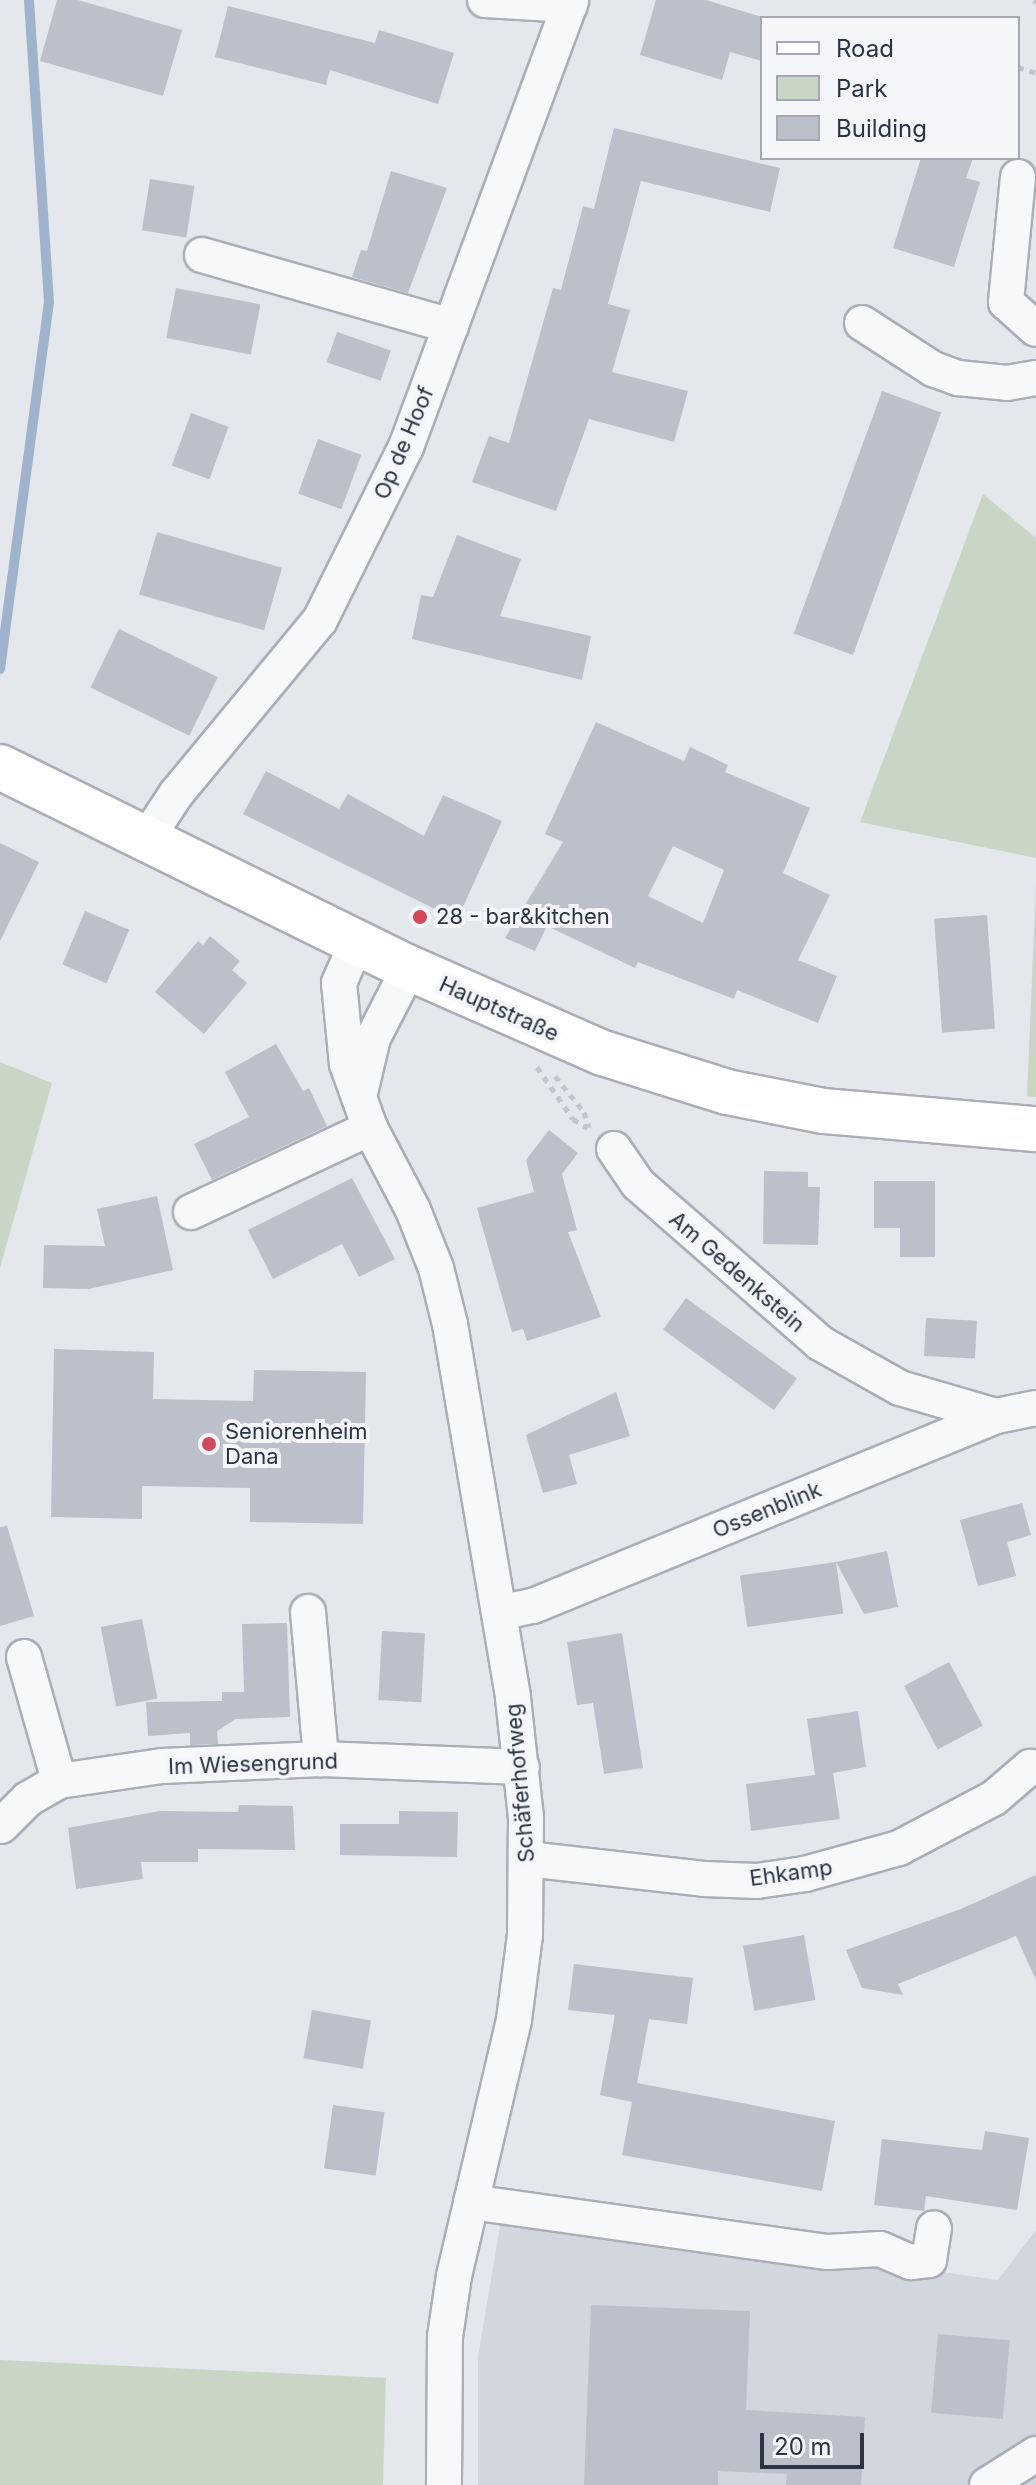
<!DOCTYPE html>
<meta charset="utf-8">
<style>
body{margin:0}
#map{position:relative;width:1036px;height:2485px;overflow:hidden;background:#e4e7ec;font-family:Inter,sans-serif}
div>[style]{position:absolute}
.built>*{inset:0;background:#d2d6de}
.green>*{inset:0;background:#c9d6c5}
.stream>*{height:10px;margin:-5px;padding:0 5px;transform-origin:5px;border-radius:5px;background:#9fb4cc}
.building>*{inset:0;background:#bbc0ca;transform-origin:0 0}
.path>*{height:5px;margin-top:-2.5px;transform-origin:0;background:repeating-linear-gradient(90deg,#c2c5cb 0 6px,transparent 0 12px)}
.roads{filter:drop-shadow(2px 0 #a9aeb7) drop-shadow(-2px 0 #a9aeb7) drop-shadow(0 2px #a9aeb7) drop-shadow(0 -2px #a9aeb7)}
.minor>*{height:34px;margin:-17px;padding:0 17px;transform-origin:17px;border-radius:17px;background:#f7f8fa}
.major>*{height:44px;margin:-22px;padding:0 22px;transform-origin:22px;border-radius:22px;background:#fff}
.dots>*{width:22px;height:22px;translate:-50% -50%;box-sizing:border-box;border:4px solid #f4f6f9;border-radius:50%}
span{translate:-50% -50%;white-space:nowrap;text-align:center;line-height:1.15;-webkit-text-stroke:8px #f4f6f9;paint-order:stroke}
.street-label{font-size:22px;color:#2b3445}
.poi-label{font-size:22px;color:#2b3445}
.left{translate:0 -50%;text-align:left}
.legend{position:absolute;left:760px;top:16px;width:260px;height:144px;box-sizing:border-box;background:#f4f6f9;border:2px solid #a4a8b1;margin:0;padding:10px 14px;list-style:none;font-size:24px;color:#2b3445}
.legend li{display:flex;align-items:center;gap:16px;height:40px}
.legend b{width:40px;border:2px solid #a4a8b1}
.scale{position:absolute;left:760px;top:2433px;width:104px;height:36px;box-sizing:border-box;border:4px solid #2b3445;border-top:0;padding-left:10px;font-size:24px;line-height:28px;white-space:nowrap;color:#2b3445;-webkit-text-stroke:6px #f4f6f9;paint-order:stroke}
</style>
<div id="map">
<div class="built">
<i style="clip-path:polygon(503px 2209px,998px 2280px,1036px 2230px,1036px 2485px,478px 2485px,478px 2357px)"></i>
</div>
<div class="green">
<i style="clip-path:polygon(983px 494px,1036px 538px,1036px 858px,860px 822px)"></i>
<i style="clip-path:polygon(1036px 883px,1036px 1097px,1027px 1096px)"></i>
<i style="clip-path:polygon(0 1062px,52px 1083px,0 1268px)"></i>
<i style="clip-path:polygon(0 2360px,386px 2378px,383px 2485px,0 2485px)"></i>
</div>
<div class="stream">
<i style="left:0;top:669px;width:370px;rotate:-82.4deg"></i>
<i style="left:49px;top:302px;width:303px;rotate:-93.8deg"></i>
</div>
<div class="building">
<i style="clip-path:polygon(57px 0,78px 0,182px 30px,163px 96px,40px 61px)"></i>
<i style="clip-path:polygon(656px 0,706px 0,762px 17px,762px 61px,730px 52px,722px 80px,640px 55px)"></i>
<i style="clip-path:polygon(228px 6px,375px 43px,379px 30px,454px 53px,438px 104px,330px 70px,326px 85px,215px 57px)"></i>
<i style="clip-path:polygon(614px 128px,780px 168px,770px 212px,641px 181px,608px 304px,630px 310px,612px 372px,688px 391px,674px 442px,589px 419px,556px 511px,472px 482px,489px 436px,509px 443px,553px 288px,561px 290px,583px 206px,594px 209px)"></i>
<i style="clip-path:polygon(921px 158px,973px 158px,966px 178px,980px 182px,954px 267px,893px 248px)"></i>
<i style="clip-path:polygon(391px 171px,447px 188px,408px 293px,352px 277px,361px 250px,367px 251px)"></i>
<i style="left:150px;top:179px;width:45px;height:52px;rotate:9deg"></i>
<i style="left:176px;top:288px;width:86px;height:51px;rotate:11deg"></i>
<i style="left:337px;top:332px;width:57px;height:32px;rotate:19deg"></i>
<i style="left:882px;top:391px;width:63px;height:258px;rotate:20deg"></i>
<i style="left:191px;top:413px;width:40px;height:56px;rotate:20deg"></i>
<i style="left:318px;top:439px;width:46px;height:58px;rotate:20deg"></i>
<i style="left:157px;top:532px;width:130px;height:65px;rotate:16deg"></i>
<i style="clip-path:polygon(457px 535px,521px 559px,500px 616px,591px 636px,582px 680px,412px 639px,421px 595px,433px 597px)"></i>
<i style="left:119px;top:629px;width:110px;height:65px;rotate:26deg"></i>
<i style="clip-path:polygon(evenodd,596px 722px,684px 761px,690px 747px,728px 765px,725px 772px,810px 808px,783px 873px,830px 895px,798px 960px,837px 976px,818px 1023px,737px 990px,734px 999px,638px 962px,635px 968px,547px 926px,535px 951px,505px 938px,563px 842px,545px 834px,596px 722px,673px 846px,724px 870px,703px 923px,648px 896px,673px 846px)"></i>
<i style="clip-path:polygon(266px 771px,339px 809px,348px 794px,424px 836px,443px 795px,502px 821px,457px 920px,243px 814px)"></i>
<i style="clip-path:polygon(0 843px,39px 862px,0 941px)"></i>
<i style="left:85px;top:911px;width:48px;height:58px;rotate:23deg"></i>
<i style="left:987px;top:915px;width:114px;height:53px;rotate:86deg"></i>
<i style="clip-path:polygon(210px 936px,240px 961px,232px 970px,247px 983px,204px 1034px,155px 992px,198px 941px,203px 945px)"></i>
<i style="clip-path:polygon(276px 1044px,303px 1091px,309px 1088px,327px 1126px,212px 1180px,194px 1144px,249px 1117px,225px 1072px)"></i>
<i style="clip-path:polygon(549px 1130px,578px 1153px,562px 1174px,577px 1230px,568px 1232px,601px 1317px,527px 1341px,523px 1329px,512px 1332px,477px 1208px,534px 1192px,526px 1160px)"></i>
<i style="clip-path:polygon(764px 1171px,808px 1172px,808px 1187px,820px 1187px,818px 1245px,763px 1244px)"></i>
<i style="clip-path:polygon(352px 1178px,395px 1259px,359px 1277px,342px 1244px,273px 1279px,248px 1230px)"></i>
<i style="clip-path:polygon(874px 1181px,935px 1181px,935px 1257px,900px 1257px,900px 1228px,874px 1228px)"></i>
<i style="clip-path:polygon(157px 1196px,173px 1270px,89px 1289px,43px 1288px,44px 1245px,105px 1246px,97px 1209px)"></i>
<i style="left:686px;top:1298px;width:137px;height:39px;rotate:36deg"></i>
<i style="left:926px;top:1318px;width:51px;height:38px;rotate:3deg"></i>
<i style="clip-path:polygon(54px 1349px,154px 1352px,153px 1399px,253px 1401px,254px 1370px,366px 1372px,363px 1524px,250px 1522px,250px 1488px,142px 1486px,142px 1519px,51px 1517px)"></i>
<i style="clip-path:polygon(616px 1392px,630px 1436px,569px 1455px,577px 1484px,543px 1493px,526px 1435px)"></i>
<i style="clip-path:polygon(1022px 1503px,1031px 1535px,1007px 1542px,1016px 1576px,978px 1586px,960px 1520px)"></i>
<i style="clip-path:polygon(7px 1526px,34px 1616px,0 1626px,0 1527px)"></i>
<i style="clip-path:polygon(887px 1551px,898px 1607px,864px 1614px,836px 1562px)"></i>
<i style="left:836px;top:1562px;width:52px;height:97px;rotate:82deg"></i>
<i style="left:142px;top:1619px;width:81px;height:42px;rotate:79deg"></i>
<i style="clip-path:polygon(287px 1623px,290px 1717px,236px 1719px,217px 1731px,218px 1744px,190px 1745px,190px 1733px,148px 1736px,146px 1702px,222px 1701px,222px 1692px,244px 1692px,242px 1624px)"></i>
<i style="left:382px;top:1631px;width:43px;height:69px;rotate:3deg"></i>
<i style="clip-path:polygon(622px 1633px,643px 1768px,604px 1774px,593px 1703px,577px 1705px,567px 1642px)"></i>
<i style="left:949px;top:1662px;width:72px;height:51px;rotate:62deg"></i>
<i style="clip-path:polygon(858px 1711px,866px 1767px,833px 1773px,840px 1819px,751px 1831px,746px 1784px,815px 1775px,807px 1719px)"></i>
<i style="clip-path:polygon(239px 1805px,293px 1806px,295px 1850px,198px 1849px,198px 1862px,141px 1862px,143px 1879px,76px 1889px,68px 1828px,160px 1811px,238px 1812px)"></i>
<i style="clip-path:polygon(399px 1811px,458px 1812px,457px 1857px,340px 1855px,340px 1824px,399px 1824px)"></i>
<i style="clip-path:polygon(1036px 1875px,1036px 1980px,1016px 1936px,898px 1984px,903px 1995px,862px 1988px,846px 1950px,961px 1909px)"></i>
<i style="left:804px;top:1935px;width:66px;height:62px;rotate:80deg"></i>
<i style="clip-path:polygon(574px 1964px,693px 1978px,687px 2024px,649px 2019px,637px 2083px,835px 2121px,822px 2191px,622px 2155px,632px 2102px,600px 2095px,615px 2015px,568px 2010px)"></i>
<i style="left:312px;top:2010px;width:60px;height:49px;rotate:10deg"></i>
<i style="left:333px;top:2105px;width:52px;height:64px;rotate:8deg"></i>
<i style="clip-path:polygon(985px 2131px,1029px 2138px,1017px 2210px,926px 2196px,924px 2211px,874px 2205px,882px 2139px,982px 2150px)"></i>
<i style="clip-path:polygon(591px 2305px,750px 2311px,746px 2410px,865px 2417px,861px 2485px,786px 2485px,787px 2474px,718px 2471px,718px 2485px,584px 2485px)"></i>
<i style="left:938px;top:2334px;width:72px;height:79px;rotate:5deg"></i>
</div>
<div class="path">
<i style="left:1034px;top:0;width:3px;rotate:45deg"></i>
<i style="left:1018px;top:67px;width:19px;rotate:18deg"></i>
<i style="left:537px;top:1067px;width:63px;rotate:55.3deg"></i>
<i style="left:573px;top:1119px;width:17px;rotate:31deg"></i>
<i style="left:555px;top:1076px;width:46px;rotate:51.1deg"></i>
<i style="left:584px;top:1112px;width:16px;rotate:72deg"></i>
</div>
<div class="roads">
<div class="minor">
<i style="left:485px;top:0;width:85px;rotate:3.4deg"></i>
<i style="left:1018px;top:177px;width:126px;rotate:95.5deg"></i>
<i style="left:1006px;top:302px;width:40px;rotate:42deg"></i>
<i style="left:202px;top:255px;width:259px;rotate:15.9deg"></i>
<i style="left:862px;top:323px;width:85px;rotate:32.9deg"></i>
<i style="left:933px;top:369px;width:27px;rotate:20deg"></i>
<i style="left:958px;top:378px;width:49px;rotate:5.8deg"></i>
<i style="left:1007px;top:383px;width:29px;rotate:-10deg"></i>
<i style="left:147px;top:838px;width:53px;rotate:-56.6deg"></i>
<i style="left:176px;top:794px;width:226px;rotate:-50.4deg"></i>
<i style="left:320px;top:620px;width:193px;rotate:-63.6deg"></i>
<i style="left:406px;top:447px;width:476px;rotate:-69.7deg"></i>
<i style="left:357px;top:942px;width:45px;rotate:113.7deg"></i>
<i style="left:339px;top:983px;width:81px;rotate:84.4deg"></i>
<i style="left:347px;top:1064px;width:68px;rotate:70.2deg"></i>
<i style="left:370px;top:1128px;width:93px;rotate:62.3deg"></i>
<i style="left:413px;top:1210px;width:62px;rotate:68.4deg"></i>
<i style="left:436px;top:1268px;width:58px;rotate:76deg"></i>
<i style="left:450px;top:1324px;width:379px;rotate:80.4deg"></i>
<i style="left:513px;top:1698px;width:120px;rotate:83.8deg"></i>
<i style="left:526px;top:1817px;width:118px;rotate:90.5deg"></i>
<i style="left:525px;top:1935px;width:86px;rotate:97.4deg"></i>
<i style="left:514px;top:2020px;width:263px;rotate:103.2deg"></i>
<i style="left:454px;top:2276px;width:62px;rotate:98.4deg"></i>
<i style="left:445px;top:2337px;width:148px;rotate:90.4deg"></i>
<i style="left:359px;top:1097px;width:61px;rotate:-76.7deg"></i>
<i style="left:373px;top:1038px;width:79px;rotate:-62.8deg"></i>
<i style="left:614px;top:1149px;width:42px;rotate:55.6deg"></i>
<i style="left:638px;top:1184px;width:242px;rotate:41.1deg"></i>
<i style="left:820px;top:1343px;width:92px;rotate:29.4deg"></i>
<i style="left:900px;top:1388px;width:100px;rotate:16.3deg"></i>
<i style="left:191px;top:1212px;width:198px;rotate:-25.1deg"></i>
<i style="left:308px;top:1612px;width:148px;rotate:84.9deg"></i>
<i style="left:499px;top:1613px;width:35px;rotate:-12deg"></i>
<i style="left:533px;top:1606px;width:500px;rotate:-22.31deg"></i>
<i style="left:996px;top:1416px;width:41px;rotate:-11.3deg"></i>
<i style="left:24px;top:1657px;width:129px;rotate:74.2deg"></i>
<i style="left:1px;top:1826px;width:38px;rotate:-45deg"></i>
<i style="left:28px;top:1799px;width:36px;rotate:-30deg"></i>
<i style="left:59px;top:1781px;width:104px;rotate:-8.3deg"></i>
<i style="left:162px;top:1766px;width:159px;rotate:-2.5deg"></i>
<i style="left:321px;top:1759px;width:201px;rotate:2.3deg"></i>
<i style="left:527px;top:1859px;width:178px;rotate:6.4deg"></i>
<i style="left:704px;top:1879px;width:53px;rotate:2.2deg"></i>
<i style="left:757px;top:1881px;width:49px;rotate:-8.3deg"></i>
<i style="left:805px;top:1874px;width:98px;rotate:-15.5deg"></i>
<i style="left:899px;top:1848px;width:107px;rotate:-27.8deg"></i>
<i style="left:994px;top:1798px;width:48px;rotate:-40.7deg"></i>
<i style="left:471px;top:2202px;width:360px;rotate:8deg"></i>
<i style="left:828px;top:2252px;width:52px;rotate:-3.3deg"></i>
<i style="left:880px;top:2249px;width:34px;rotate:23deg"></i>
<i style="left:911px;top:2262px;width:18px;rotate:-6deg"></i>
<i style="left:929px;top:2260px;width:32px;rotate:-81deg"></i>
<i style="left:987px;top:2485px;width:58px;rotate:-32.3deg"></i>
</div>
<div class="major">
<i style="left:0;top:767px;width:456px;rotate:26.2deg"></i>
<i style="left:409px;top:968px;width:212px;rotate:23.7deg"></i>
<i style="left:603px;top:1053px;width:130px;rotate:17.5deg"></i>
<i style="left:727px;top:1092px;width:99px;rotate:11.1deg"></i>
<i style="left:824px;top:1111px;width:213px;rotate:4.9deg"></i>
</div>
</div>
<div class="dots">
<i style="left:420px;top:917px;background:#d1495b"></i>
<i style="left:209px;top:1444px;background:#d1495b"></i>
</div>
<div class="street-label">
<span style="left:404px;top:443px;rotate:-67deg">Op de Hoof</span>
<span style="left:499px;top:1009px;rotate:24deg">Hauptstraße</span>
<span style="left:737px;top:1272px;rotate:41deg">Am Gedenkstein</span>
<span style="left:767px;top:1510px;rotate:-22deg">Ossenblink</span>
<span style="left:253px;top:1764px;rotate:-2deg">Im Wiesengrund</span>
<span style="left:520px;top:1783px;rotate:-95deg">Schäferhofweg</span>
<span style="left:791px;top:1873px;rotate:-8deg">Ehkamp</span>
</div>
<div class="poi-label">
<span class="left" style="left:436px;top:917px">28 - bar&amp;kitchen</span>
<span class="left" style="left:225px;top:1444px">Seniorenheim<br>Dana</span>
</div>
<ul class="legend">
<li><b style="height:10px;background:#fff"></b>Road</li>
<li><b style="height:22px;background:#c9d6c5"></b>Park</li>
<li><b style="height:22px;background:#bbc0ca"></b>Building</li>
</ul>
<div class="scale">20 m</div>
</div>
